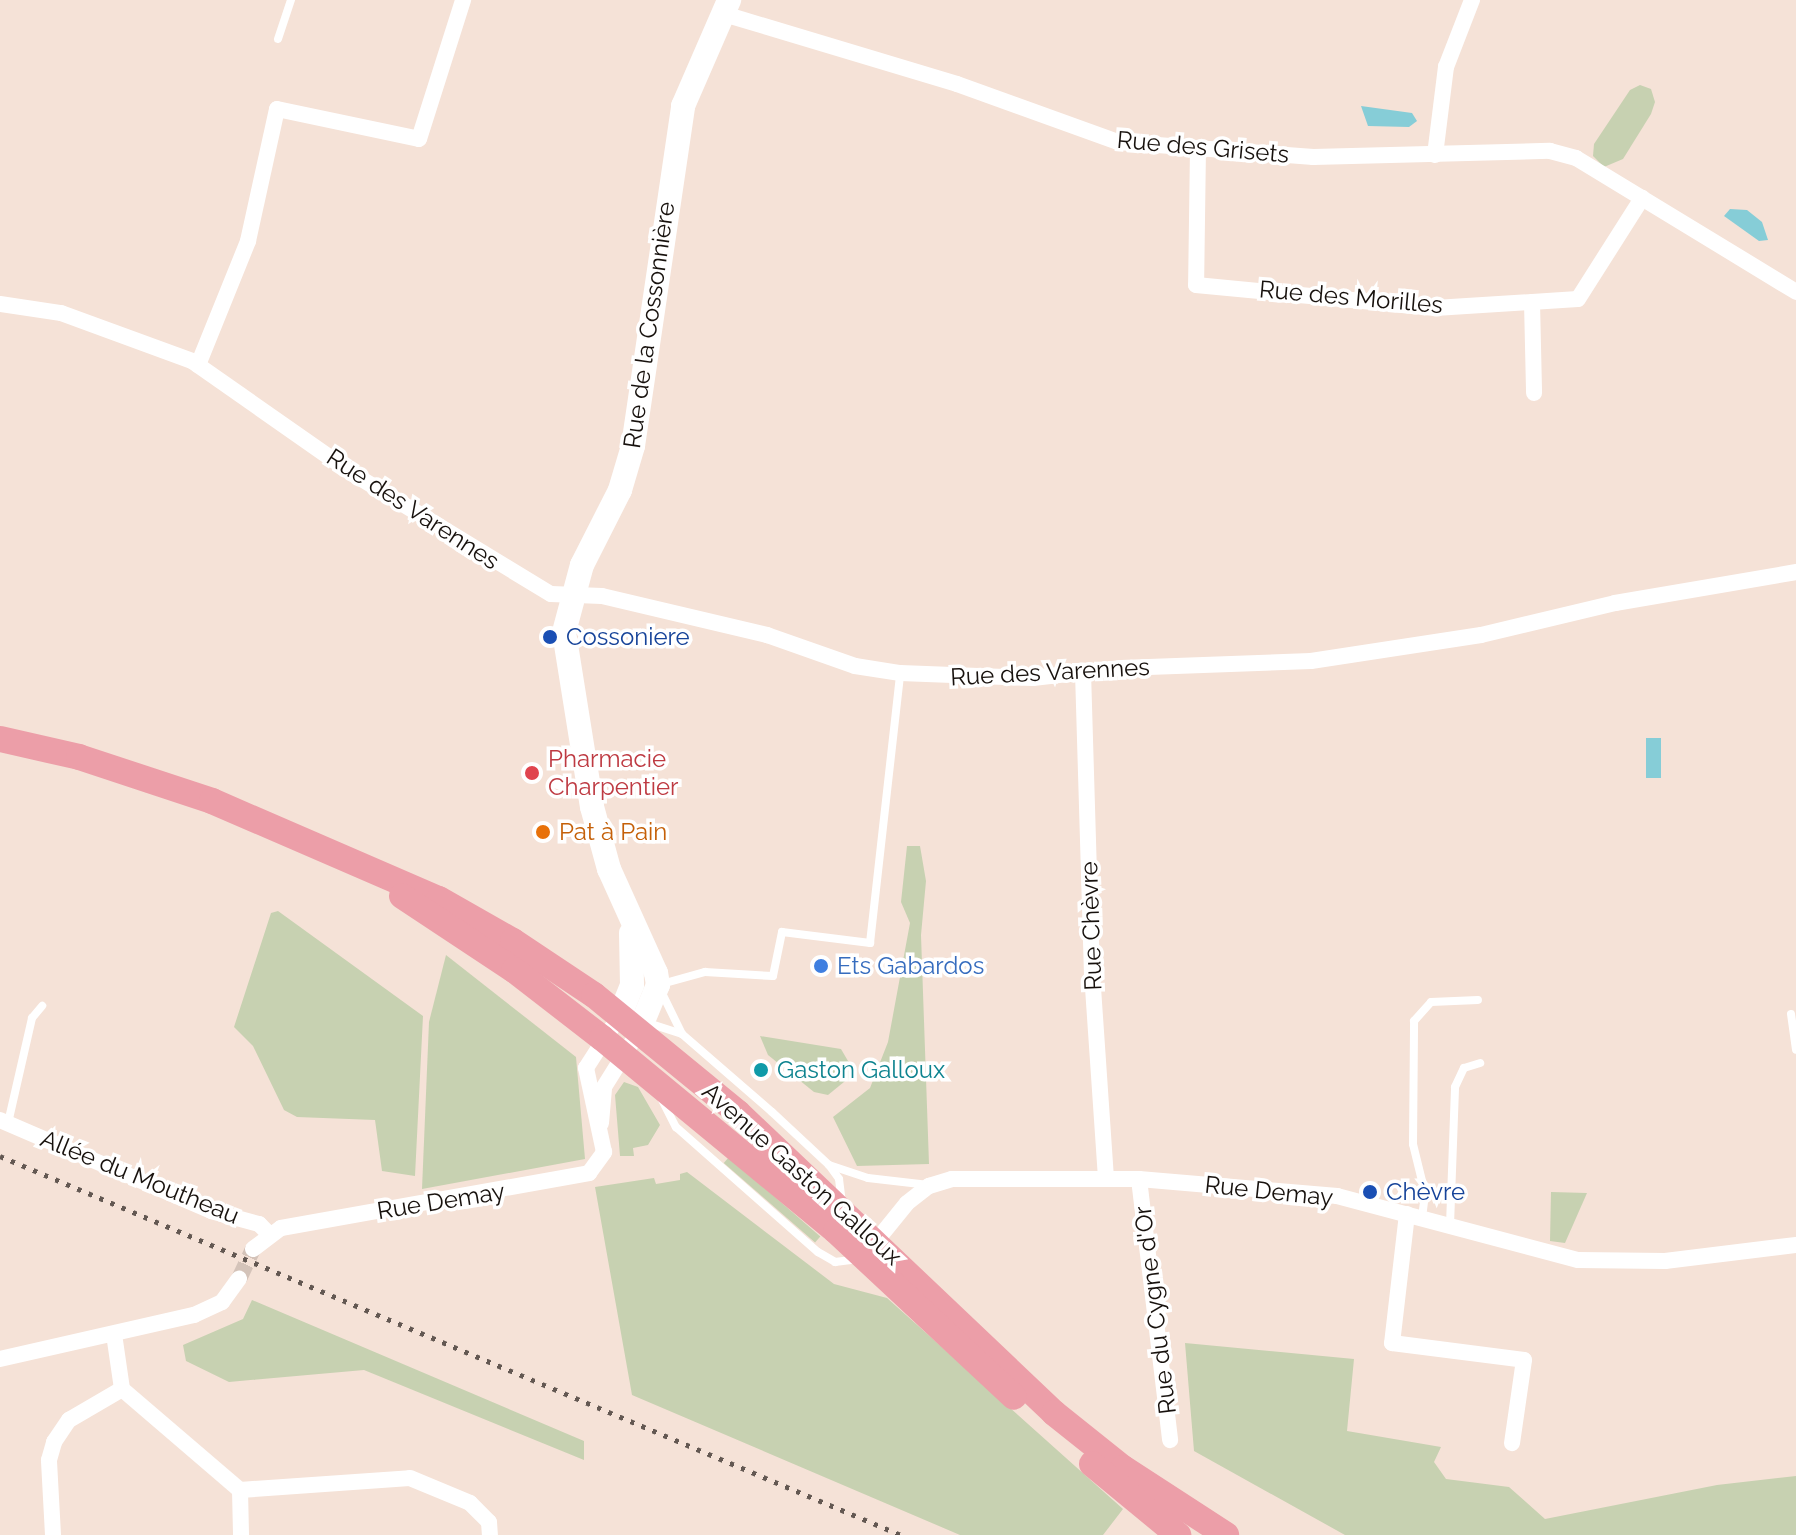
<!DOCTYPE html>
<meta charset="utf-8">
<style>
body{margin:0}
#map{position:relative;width:1796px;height:1535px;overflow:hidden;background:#f5e2d7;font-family:Raleway,sans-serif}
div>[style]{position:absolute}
.green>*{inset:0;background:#c7d1b1;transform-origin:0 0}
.water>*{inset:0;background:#86cdd7;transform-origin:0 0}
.street-tunnel>*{height:16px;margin-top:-8px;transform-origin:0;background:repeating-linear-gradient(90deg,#d4c3b9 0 16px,transparent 0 24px)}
.lane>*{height:8px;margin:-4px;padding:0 4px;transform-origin:4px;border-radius:4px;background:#fff}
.street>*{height:16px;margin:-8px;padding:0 8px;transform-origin:8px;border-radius:8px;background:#fff}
.secondary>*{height:24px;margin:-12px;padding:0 12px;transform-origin:12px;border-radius:12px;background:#fff}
.primary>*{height:26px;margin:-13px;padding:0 13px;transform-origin:13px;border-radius:13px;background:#ec9ea8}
.rail>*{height:5px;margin-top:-2.5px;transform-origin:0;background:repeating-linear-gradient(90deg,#635852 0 4px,transparent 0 12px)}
.dots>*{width:22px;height:22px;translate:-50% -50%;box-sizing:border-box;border:4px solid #fff;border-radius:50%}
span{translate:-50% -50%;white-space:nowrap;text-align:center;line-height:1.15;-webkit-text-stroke:7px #fff;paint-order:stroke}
.street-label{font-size:24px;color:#17110d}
.transit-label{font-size:24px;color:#164399}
.left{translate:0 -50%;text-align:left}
.health-label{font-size:24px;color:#be3a42}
.food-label{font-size:24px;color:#c56008}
.shop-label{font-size:24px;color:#366cbe}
.culture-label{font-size:24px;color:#0d838f}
</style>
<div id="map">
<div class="green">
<i style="clip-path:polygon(1640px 85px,1651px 89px,1655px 102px,1651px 114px,1623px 159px,1604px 167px,1593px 156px,1594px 144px,1630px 90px)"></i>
<i style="clip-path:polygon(907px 846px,920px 846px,926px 881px,921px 935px,929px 1164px,857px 1166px,833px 1117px,870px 1088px,888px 1042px,910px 923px,901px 902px)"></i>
<i style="clip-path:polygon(278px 911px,423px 1016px,415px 1176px,382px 1171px,375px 1120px,297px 1117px,284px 1110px,253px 1046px,234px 1027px,271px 913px)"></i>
<i style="clip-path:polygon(446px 955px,576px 1057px,585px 1159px,422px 1189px,429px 1022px)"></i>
<i style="clip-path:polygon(760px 1036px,841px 1049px,855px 1073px,828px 1095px,814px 1092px,768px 1055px)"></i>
<i style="clip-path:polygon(624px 1082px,638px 1087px,660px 1125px,648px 1145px,633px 1148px,634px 1156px,620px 1156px,615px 1095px)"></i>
<i style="left:729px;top:1157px;width:121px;height:8px;rotate:41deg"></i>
<i style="clip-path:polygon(687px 1172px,834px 1284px,887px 1298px,1123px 1509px,1103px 1535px,960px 1535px,632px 1395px,595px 1187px,654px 1178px,656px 1184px,680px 1180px,680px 1174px)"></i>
<i style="clip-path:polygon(1551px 1192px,1587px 1193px,1565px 1243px,1550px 1241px)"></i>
<i style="clip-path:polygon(252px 1300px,584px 1441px,584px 1460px,364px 1370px,229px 1382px,186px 1361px,183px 1345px,243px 1319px)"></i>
<i style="clip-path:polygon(1185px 1343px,1354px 1359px,1347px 1431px,1441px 1447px,1434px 1462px,1446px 1479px,1509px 1487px,1545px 1519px,1717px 1485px,1796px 1476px,1796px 1535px,1345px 1535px,1194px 1451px)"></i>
</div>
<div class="water">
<i style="clip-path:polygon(1361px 106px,1412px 113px,1417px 121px,1409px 127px,1368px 126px)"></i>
<i style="clip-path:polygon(1730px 209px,1747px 210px,1762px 222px,1768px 240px,1759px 241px,1724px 216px)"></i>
<i style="left:1646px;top:738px;width:15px;height:40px"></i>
</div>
<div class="street-tunnel">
<i style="left:239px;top:1279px;width:33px;rotate:-65deg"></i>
</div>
<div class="lane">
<i style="left:278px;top:39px;width:41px;rotate:-71.6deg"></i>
<i style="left:554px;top:756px;width:25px;rotate:-16deg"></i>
<i style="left:557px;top:785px;width:30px;rotate:15deg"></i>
<i style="left:1791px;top:1014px;width:36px;rotate:82deg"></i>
<i style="left:645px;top:1022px;width:39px;rotate:18deg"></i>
<i style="left:682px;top:1034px;width:119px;rotate:40.9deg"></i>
<i style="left:772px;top:1112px;width:78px;rotate:42.9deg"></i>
<i style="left:829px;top:1165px;width:17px;rotate:54deg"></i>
<i style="left:839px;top:1179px;width:25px;rotate:83deg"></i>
<i style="left:682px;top:1034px;width:55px;rotate:-116.1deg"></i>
<i style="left:658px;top:985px;width:49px;rotate:-15.5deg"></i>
<i style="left:705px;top:972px;width:68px;rotate:3.4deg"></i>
<i style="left:773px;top:976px;width:45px;rotate:-78.4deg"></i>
<i style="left:782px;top:932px;width:89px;rotate:7.1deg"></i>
<i style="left:870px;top:943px;width:271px;rotate:-83.6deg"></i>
<i style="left:661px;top:1098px;width:33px;rotate:63deg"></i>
<i style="left:676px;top:1127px;width:189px;rotate:41.4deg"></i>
<i style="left:818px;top:1252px;width:20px;rotate:30deg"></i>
<i style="left:835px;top:1262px;width:24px;rotate:-7deg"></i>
<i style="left:8px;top:1123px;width:108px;rotate:-77.1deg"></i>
<i style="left:32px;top:1018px;width:16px;rotate:-50deg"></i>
<i style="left:829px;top:1165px;width:41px;rotate:18.4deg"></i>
<i style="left:868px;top:1178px;width:61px;rotate:6.5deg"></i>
<i style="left:1422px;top:1218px;width:25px;rotate:-83deg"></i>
<i style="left:1425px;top:1193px;width:50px;rotate:-103.8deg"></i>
<i style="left:1413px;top:1144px;width:123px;rotate:-89.5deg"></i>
<i style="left:1414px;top:1021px;width:25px;rotate:-48deg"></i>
<i style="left:1431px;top:1002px;width:47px;rotate:-2.4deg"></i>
<i style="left:1450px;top:1225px;width:138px;rotate:-87.9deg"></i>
<i style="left:1455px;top:1087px;width:21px;rotate:-65deg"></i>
<i style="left:1464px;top:1068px;width:17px;rotate:-17deg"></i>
</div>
<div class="street">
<i style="left:724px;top:14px;width:243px;rotate:16.7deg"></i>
<i style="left:957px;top:84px;width:171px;rotate:19.8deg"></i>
<i style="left:1118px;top:142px;width:196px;rotate:4.4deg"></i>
<i style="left:1313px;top:157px;width:237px;rotate:-1.5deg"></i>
<i style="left:1550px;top:151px;width:27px;rotate:15deg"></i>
<i style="left:1576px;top:158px;width:258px;rotate:31.3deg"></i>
<i style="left:1198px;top:148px;width:137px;rotate:90.8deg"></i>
<i style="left:1196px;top:285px;width:240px;rotate:5.5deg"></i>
<i style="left:1435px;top:308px;width:143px;rotate:-3.6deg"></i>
<i style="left:1578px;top:299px;width:120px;rotate:-57.6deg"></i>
<i style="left:1435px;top:155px;width:89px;rotate:-82.9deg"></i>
<i style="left:1446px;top:67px;width:72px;rotate:-68.8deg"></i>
<i style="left:1532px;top:302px;width:91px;rotate:88.7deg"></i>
<i style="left:0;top:304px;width:62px;rotate:8.4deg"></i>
<i style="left:61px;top:313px;width:140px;rotate:20.1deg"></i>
<i style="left:192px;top:361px;width:199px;rotate:35deg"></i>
<i style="left:355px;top:475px;width:229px;rotate:31.3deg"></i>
<i style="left:551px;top:594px;width:51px;rotate:2.2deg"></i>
<i style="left:602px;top:596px;width:170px;rotate:13.3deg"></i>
<i style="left:767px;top:635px;width:93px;rotate:19.4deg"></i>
<i style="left:855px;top:666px;width:46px;rotate:8.8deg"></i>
<i style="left:900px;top:673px;width:133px;rotate:2.2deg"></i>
<i style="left:1033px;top:678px;width:89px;rotate:-6.5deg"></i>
<i style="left:1121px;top:668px;width:190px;rotate:-2.1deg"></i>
<i style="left:1311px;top:661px;width:172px;rotate:-8.7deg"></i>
<i style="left:1481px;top:635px;width:138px;rotate:-13.4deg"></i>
<i style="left:1615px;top:603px;width:184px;rotate:-9.7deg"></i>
<i style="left:198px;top:365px;width:134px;rotate:-68deg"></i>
<i style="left:248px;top:241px;width:135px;rotate:-77.6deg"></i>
<i style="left:277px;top:109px;width:145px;rotate:11.9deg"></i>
<i style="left:419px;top:139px;width:146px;rotate:-72.4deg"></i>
<i style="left:1083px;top:672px;width:301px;rotate:88.3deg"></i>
<i style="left:1092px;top:973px;width:206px;rotate:86.1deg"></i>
<i style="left:0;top:1120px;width:230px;rotate:23.3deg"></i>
<i style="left:211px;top:1211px;width:50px;rotate:15.2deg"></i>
<i style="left:259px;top:1224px;width:14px;rotate:45deg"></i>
<i style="left:601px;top:1123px;width:36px;rotate:-85deg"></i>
<i style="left:604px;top:1087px;width:66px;rotate:-58deg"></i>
<i style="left:1139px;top:1179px;width:263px;rotate:83.2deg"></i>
<i style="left:1407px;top:1214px;width:130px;rotate:96.6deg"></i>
<i style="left:1392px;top:1343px;width:133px;rotate:7.3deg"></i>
<i style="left:1524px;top:1360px;width:84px;rotate:98.2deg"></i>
<i style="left:253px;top:1249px;width:35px;rotate:-37deg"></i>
<i style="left:281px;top:1228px;width:313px;rotate:-10.1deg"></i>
<i style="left:589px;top:1173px;width:26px;rotate:-54deg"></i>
<i style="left:604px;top:1152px;width:86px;rotate:-102.1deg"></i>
<i style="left:586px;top:1068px;width:63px;rotate:-57.3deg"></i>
<i style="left:869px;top:1250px;width:60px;rotate:-51deg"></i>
<i style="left:907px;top:1203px;width:28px;rotate:-38deg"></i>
<i style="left:929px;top:1186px;width:24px;rotate:-17deg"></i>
<i style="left:952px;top:1179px;width:187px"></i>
<i style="left:1139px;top:1179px;width:199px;rotate:4.9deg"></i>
<i style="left:1337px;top:1196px;width:249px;rotate:14.9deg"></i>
<i style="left:1578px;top:1260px;width:87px;rotate:0.7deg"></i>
<i style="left:1665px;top:1261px;width:132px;rotate:-7deg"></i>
<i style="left:114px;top:1334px;width:56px;rotate:81.7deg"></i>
<i style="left:122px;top:1389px;width:155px;rotate:40.6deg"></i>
<i style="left:240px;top:1490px;width:45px;rotate:88.7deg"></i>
<i style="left:0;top:1359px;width:199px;rotate:-12.8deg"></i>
<i style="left:194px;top:1315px;width:31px;rotate:-25deg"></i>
<i style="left:222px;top:1302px;width:29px;rotate:-54deg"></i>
<i style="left:240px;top:1490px;width:170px;rotate:-4deg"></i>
<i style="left:410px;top:1478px;width:65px;rotate:22.6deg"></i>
<i style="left:470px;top:1503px;width:27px;rotate:45deg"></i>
<i style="left:489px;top:1522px;width:13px;rotate:86deg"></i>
<i style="left:53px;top:1535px;width:75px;rotate:-93.1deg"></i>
<i style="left:49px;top:1460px;width:19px;rotate:-74deg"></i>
<i style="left:54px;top:1442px;width:27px;rotate:-56deg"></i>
<i style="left:69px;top:1420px;width:61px;rotate:-30.3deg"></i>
</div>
<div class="secondary">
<i style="left:620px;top:1015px;width:32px;rotate:-68deg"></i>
<i style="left:632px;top:985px;width:52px;rotate:-91.1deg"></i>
<i style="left:639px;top:1031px;width:50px;rotate:-67.6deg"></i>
<i style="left:658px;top:985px;width:12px;rotate:-99deg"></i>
<i style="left:656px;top:973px;width:114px;rotate:-114.3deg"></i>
<i style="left:609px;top:869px;width:64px;rotate:-105.3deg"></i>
<i style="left:592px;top:807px;width:177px;rotate:-99.1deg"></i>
<i style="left:564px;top:632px;width:69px;rotate:-75deg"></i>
<i style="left:582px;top:565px;width:84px;rotate:-63.1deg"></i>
<i style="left:620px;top:490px;width:46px;rotate:-73.5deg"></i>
<i style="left:633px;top:446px;width:344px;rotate:-81.6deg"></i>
<i style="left:683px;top:106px;width:116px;rotate:-66.5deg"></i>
</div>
<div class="primary">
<i style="left:0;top:739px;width:81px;rotate:12.8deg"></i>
<i style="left:79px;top:757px;width:140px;rotate:18.3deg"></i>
<i style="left:212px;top:801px;width:247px;rotate:23.4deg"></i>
<i style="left:439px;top:899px;width:85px;rotate:29.6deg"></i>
<i style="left:513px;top:941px;width:97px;rotate:33.7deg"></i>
<i style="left:594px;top:995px;width:186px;rotate:39.3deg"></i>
<i style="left:738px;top:1113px;width:436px;rotate:43.5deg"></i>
<i style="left:1054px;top:1413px;width:88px;rotate:38.6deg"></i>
<i style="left:1123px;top:1468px;width:123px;rotate:33deg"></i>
<i style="left:402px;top:896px;width:134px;rotate:33.5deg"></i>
<i style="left:514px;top:970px;width:111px;rotate:37.7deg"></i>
<i style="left:602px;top:1038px;width:303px;rotate:39.5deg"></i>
<i style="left:836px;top:1231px;width:243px;rotate:43deg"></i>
<i style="left:1092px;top:1464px;width:112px;rotate:39.5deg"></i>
</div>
<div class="rail">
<i style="left:0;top:1156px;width:977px;rotate:22.81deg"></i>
</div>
<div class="dots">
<i style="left:550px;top:637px;background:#1a4fb4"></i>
<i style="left:532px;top:773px;background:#e0444e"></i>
<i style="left:543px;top:832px;background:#e8710a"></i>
<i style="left:821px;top:966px;background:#3f7fe0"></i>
<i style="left:761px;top:1070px;background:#0f9aa8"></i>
<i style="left:1370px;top:1192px;background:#1a4fb4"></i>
</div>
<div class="street-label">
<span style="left:1203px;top:147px;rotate:5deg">Rue des Grisets</span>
<span style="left:1351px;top:297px;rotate:5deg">Rue des Morilles</span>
<span style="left:649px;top:325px;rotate:-82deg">Rue de la Cossonnière</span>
<span style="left:413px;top:509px;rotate:33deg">Rue des Varennes</span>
<span style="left:1050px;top:672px;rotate:-3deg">Rue des Varennes</span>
<span style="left:1091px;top:926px;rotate:-92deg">Rue Chèvre</span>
<span style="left:802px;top:1174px;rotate:42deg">Avenue Gaston Galloux</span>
<span style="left:140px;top:1177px;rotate:22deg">Allée du Moutheau</span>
<span style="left:1269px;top:1191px;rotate:6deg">Rue Demay</span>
<span style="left:441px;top:1201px;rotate:-9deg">Rue Demay</span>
<span style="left:1155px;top:1310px;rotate:-97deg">Rue du Cygne d'Or</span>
</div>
<div class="transit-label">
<span class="left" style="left:566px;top:637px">Cossoniere</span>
<span class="left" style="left:1386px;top:1192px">Chèvre</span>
</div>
<div class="health-label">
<span class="left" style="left:548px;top:773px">Pharmacie<br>Charpentier</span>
</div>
<div class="food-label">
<span class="left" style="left:559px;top:832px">Pat à Pain</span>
</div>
<div class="shop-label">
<span class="left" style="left:837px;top:966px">Ets Gabardos</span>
</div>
<div class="culture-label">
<span class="left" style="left:777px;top:1070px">Gaston Galloux</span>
</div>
</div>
